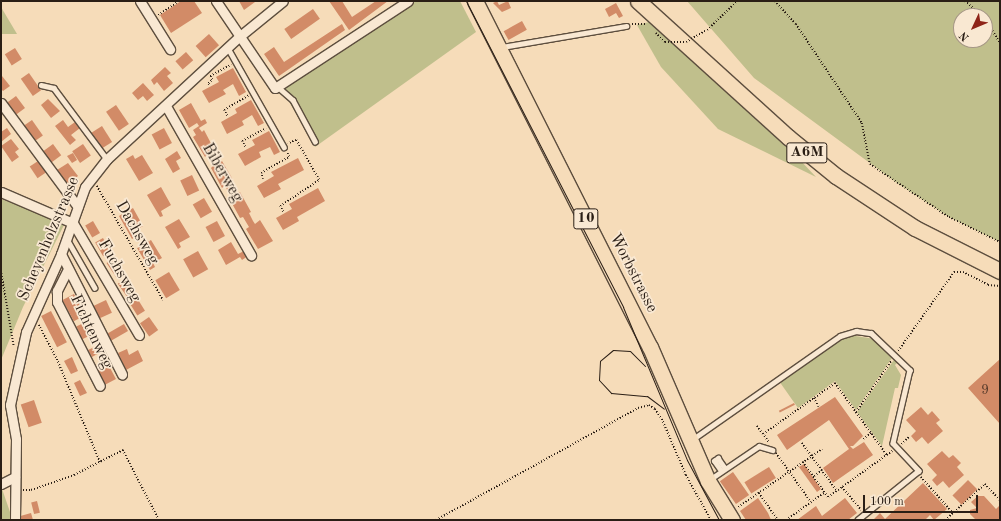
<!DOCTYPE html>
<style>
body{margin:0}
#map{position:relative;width:1001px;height:521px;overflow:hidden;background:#f6dcb9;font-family:"Old Standard TT",serif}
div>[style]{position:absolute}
.green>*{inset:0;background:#c0bf8c}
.building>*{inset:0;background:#d28b67;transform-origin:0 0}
.path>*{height:1.5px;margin-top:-0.75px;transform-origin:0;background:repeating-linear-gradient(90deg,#2a1e15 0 1px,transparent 0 3px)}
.roads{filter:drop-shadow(1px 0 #5d4e3e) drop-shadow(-1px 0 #5d4e3e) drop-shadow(0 1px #5d4e3e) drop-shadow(0 -1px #5d4e3e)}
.service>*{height:4.5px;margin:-2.25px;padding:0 2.25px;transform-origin:2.25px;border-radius:2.25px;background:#f9e8d2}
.minor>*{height:9px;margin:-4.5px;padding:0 4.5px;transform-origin:4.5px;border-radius:4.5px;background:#f9e8d2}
.primary>*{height:15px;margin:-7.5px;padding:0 7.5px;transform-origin:7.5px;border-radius:7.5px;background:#f6dcb9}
.trunk>*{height:15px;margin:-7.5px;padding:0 7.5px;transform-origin:7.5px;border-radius:7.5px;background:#f6dcb9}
.tram>*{height:1px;margin:-0.5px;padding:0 0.5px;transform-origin:0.5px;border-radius:0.5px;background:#2a1e15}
.path-bridge>*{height:1.5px;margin-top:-0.75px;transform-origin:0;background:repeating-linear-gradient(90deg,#2a1e15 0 1px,transparent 0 3px)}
span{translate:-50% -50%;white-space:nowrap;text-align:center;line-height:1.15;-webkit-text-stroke:3.5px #f9e8d2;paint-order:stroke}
.number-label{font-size:14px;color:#54392a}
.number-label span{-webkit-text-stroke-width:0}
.shield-label span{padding:1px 3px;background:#f9e8d2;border:1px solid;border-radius:3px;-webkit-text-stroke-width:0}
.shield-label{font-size:15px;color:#2a1e15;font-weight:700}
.street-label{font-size:16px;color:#2a1e15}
.frame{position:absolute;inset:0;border:2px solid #2a1e15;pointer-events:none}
.north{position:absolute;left:953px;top:8px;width:40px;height:40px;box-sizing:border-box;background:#f9e8d2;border:1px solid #a69786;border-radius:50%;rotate:226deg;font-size:11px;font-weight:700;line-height:16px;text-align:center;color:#2a1e15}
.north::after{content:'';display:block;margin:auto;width:14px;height:18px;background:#8f2418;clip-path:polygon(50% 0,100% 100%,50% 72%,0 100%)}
.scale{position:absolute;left:863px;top:495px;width:115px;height:18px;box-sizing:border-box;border:2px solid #2a1e15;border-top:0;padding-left:5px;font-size:12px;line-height:14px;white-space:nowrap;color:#2a1e15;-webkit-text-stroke:3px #f9e8d2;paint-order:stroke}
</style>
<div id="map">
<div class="green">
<i style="clip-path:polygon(402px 1px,460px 1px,476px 32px,315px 147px,279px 84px)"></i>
<i style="clip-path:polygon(evenodd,687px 1px,1000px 1px,1000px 242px,949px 217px,897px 183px,754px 78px,687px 1px,961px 16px,985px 16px,985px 40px,961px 40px,961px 16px)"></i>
<i style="clip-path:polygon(1px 7px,17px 34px,1px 34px)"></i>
<i style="clip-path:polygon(653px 21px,765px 123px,816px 177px,718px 129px,661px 67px,637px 25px)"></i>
<i style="clip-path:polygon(1px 199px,65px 223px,23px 307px,1px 360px)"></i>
<i style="clip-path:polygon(849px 335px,875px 339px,894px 355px,856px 410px,835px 381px,798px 408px,779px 381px)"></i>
<i style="clip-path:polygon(896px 357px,899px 361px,895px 365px,901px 375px,898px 388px,895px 388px,882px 446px,857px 412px)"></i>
<i style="clip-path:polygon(1px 486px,10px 512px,12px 520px,1px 520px)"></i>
</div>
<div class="building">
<i style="clip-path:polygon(181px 1px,194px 1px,202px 13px,171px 33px,160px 15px)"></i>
<i style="clip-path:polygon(239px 1px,254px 1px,255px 2px,244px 10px)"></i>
<i style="clip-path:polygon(329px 1px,342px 1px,352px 17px,376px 1px,388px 1px,349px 30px)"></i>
<i style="clip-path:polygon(497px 1px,499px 5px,508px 1px,511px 8px,502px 12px,493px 3px)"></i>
<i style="clip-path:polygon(616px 3px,623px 16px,619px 18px,616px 13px,609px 17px,605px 9px)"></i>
<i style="left:313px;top:9px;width:12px;height:35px;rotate:55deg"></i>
<i style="left:522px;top:21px;width:10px;height:21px;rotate:61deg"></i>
<i style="clip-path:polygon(342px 24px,345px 30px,279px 76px,264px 54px,274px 47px,284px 62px)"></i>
<i style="left:209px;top:34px;width:15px;height:18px;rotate:48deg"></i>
<i style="left:15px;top:48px;width:13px;height:12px;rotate:58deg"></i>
<i style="left:186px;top:52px;width:11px;height:14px;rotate:49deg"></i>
<i style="clip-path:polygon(165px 67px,171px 73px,167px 76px,173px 83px,164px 91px,157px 82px,154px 85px,151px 80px)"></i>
<i style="clip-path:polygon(233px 68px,246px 92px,239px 96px,233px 84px,223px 90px,226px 94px,209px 103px,202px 91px,219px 82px,216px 77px)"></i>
<i style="left:29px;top:73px;width:21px;height:10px;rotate:55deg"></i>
<i style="clip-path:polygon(2px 76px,10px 86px,3px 91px,1px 89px)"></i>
<i style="clip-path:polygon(143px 83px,154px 95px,147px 101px,143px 96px,138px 100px,132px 93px)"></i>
<i style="left:16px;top:96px;width:15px;height:11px;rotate:53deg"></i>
<i style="clip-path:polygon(48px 99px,60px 111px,51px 118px,41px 105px)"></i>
<i style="clip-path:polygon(251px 100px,264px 123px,258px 126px,252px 115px,242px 121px,244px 125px,227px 134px,221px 122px,237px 113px,235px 109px)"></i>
<i style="clip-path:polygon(191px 103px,201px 121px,205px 119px,207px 123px,199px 128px,202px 132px,204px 130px,215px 151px,213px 152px,216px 157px,219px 163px,222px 161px,231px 176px,233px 181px,231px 183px,237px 194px,240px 192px,251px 212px,249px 213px,253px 221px,255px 224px,260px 220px,273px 241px,258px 249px,246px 229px,249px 227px,243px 217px,240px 218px,229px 198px,231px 197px,225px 186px,222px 188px,211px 168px,213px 166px,210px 161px,207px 155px,205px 157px,193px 137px,196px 135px,193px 130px,199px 126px,197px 123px,189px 128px,179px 110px)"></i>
<i style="left:116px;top:105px;width:23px;height:12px;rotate:56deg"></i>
<i style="left:32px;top:120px;width:19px;height:11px;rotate:55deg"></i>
<i style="clip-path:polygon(63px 120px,68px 127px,75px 122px,80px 128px,71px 135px,76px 140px,70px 145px,55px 126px)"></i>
<i style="left:102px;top:126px;width:19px;height:13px;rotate:58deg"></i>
<i style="clip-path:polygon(7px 128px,11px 134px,1px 142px,1px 132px)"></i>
<i style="left:164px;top:128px;width:17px;height:14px;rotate:62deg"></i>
<i style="clip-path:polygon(269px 131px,280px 152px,274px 155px,270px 147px,259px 152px,261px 157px,245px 166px,238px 154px,255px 145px,252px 140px)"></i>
<i style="clip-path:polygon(11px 139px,19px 149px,15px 152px,19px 157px,12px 162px,1px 146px)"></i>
<i style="left:53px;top:144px;width:14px;height:13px;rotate:54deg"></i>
<i style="left:83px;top:144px;width:14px;height:13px;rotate:56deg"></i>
<i style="clip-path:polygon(177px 151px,181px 158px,176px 161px,180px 169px,173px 173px,165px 159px)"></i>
<i style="clip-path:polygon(73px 153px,77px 160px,72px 163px,67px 156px)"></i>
<i style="clip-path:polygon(133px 155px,135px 159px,142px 155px,153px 173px,139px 181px,126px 159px)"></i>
<i style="clip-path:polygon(298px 158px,304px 170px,278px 184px,281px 189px,264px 198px,257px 186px,274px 176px,271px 172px)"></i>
<i style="left:38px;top:161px;width:14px;height:10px;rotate:56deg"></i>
<i style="clip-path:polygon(68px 163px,78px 176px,67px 185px,57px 170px)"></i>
<i style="left:192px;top:175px;width:17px;height:13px;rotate:65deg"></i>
<i style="clip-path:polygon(161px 187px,171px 205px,161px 211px,163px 216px,160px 217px,147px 195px)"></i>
<i style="clip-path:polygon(318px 188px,325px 201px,297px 217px,299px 221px,283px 230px,276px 218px,292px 209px,289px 204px)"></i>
<i style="left:204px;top:198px;width:16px;height:13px;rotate:60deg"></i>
<i style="clip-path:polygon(133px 208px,143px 226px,133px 232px,135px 237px,132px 239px,119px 216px)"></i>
<i style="clip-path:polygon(179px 219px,190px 237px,179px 243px,181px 247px,178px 249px,165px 227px)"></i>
<i style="left:93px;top:221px;width:14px;height:9px;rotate:60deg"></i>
<i style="left:217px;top:221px;width:17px;height:13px;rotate:62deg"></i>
<i style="left:103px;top:238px;width:16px;height:9px;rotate:60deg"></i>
<i style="clip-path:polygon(151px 240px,162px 258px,153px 263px,155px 267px,150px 270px,137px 248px)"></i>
<i style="clip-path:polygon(231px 242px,238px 254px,244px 251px,248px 256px,242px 260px,240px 257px,226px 265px,218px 250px)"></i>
<i style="left:198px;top:251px;width:21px;height:17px;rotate:61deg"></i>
<i style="left:114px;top:258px;width:18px;height:9px;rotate:56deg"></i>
<i style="left:169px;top:272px;width:21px;height:16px;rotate:59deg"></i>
<i style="left:126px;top:278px;width:16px;height:10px;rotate:55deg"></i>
<i style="left:74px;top:294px;width:24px;height:13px;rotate:62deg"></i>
<i style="left:137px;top:298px;width:15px;height:9px;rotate:58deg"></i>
<i style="left:106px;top:300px;width:14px;height:14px;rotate:65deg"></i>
<i style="left:51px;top:311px;width:35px;height:11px;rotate:63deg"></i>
<i style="left:149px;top:317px;width:16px;height:11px;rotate:55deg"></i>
<i style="left:88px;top:321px;width:14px;height:13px;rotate:65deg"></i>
<i style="left:124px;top:324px;width:8px;height:19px;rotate:60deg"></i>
<i style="clip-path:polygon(103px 343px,106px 349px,92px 357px,88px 350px)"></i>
<i style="clip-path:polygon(127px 349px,129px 355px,138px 350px,143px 361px,126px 370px,118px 353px)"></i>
<i style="clip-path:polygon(72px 357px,78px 371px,71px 374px,64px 361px)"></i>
<i style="clip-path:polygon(1000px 359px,999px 393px,1000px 424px,968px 388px)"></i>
<i style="left:108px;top:364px;width:17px;height:13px;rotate:62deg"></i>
<i style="clip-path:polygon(80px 380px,87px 393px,80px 396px,74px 383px)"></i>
<i style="clip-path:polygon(835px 397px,863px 436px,853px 446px,850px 446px,853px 449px,864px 442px,873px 455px,833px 483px,823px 468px,849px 449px,829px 420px,787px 450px,777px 435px)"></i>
<i style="left:34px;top:400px;width:24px;height:14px;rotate:71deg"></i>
<i style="left:794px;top:403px;width:2px;height:17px;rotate:63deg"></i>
<i style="clip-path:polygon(921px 407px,928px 415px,932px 411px,940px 420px,936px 423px,943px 431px,928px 444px,922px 437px,916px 442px,911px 436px,916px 431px,906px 420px)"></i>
<i style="clip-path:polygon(942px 451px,949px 458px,953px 455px,961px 463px,957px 467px,964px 475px,949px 488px,943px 481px,937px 486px,932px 480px,937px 475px,927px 464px)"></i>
<i style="clip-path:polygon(804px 464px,821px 489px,817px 492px,799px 467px)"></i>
<i style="left:769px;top:467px;width:13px;height:29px;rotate:58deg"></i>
<i style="left:733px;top:472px;width:28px;height:16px;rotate:55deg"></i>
<i style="left:968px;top:480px;width:13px;height:22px;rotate:45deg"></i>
<i style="clip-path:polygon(923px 483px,947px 509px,934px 520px,930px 515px,925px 520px,873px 520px,880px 513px,885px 519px)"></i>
<i style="clip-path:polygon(978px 496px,984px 496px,996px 509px,1000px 505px,1000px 520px,976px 520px,970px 514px,970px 510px,977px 508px,971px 502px)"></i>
<i style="clip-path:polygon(758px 498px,768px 513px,771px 520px,746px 520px,740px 511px)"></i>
<i style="clip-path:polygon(845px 498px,857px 513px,848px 520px,797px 520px,816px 506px,822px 516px)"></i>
<i style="left:37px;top:501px;width:12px;height:6px;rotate:76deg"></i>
<i style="clip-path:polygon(31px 513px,33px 520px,18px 520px,17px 517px)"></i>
</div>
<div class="path">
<i style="left:775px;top:1px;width:31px;rotate:48deg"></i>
<i style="left:796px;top:24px;width:119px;rotate:56.3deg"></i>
<i style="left:862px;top:123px;width:42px;rotate:79deg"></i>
<i style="left:870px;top:164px;width:95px;rotate:33.9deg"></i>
<i style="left:949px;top:217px;width:57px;rotate:26.1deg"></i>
<i style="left:965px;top:1px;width:23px;rotate:40deg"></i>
<i style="left:158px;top:15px;width:25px;rotate:-34deg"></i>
<i style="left:985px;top:18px;width:29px;rotate:59deg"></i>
<i style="left:632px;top:24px;width:14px"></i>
<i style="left:707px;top:30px;width:42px;rotate:-44deg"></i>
<i style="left:656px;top:33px;width:13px;rotate:45deg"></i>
<i style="left:209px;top:85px;width:2px;rotate:-117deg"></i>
<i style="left:208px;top:83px;width:5px;rotate:-37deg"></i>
<i style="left:212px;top:80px;width:4px;rotate:-117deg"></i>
<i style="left:210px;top:76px;width:24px;rotate:-28deg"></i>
<i style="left:227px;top:116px;width:7px;rotate:-117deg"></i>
<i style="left:224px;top:110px;width:29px;rotate:-31deg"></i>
<i style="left:245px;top:147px;width:7px;rotate:-117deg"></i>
<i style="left:242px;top:141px;width:27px;rotate:-28deg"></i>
<i style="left:263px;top:179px;width:6px;rotate:-108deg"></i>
<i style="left:261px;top:173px;width:32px;rotate:-30deg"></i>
<i style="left:289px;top:157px;width:4px;rotate:-117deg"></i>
<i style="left:97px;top:186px;width:132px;rotate:59.9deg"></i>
<i style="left:283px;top:212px;width:7px;rotate:-117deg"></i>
<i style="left:280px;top:206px;width:47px;rotate:-33.7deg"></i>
<i style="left:319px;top:180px;width:46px;rotate:-119.9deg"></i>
<i style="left:296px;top:140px;width:9px;rotate:153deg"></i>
<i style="left:1px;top:270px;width:78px;rotate:80.4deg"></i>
<i style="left:1px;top:283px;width:6px;rotate:45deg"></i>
<i style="left:39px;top:325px;width:38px;rotate:62deg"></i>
<i style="left:57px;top:359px;width:112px;rotate:67.3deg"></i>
<i style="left:898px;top:351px;width:97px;rotate:-54.7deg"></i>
<i style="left:954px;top:272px;width:9px"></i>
<i style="left:963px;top:272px;width:28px;rotate:27deg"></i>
<i style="left:988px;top:285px;width:12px;rotate:5deg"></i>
<i style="left:814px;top:398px;width:10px;rotate:61deg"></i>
<i style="left:856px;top:412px;width:62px;rotate:-55.5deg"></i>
<i style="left:757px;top:426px;width:10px;rotate:53deg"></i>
<i style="left:863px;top:439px;width:10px;rotate:-37deg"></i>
<i style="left:768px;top:442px;width:9px;rotate:-122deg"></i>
<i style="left:763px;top:434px;width:88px;rotate:-35.3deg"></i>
<i style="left:835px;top:383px;width:89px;rotate:54.2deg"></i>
<i style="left:802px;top:443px;width:59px;rotate:53.9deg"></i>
<i style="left:901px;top:444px;width:12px;rotate:-42deg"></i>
<i style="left:776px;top:453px;width:60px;rotate:54.5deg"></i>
<i style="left:803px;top:462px;width:43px;rotate:54.5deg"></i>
<i style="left:828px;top:497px;width:79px;rotate:-35.7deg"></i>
<i style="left:814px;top:476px;width:10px;rotate:-37deg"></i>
<i style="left:921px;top:477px;width:48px;rotate:48.4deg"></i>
<i style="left:842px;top:487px;width:30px;rotate:50deg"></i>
<i style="left:23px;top:490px;width:8px"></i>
<i style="left:31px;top:490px;width:46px;rotate:-19.2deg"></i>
<i style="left:74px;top:475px;width:55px;rotate:-27deg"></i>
<i style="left:123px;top:450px;width:79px;rotate:62.8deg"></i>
<i style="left:759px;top:493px;width:33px;rotate:55deg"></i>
<i style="left:738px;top:507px;width:102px;rotate:-34.6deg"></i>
<i style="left:436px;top:520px;width:231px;rotate:-29deg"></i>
<i style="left:638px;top:408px;width:11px;rotate:-15deg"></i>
<i style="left:649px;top:405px;width:7px;rotate:34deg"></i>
<i style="left:655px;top:409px;width:12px;rotate:55deg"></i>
<i style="left:662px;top:419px;width:61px;rotate:66.8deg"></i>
<i style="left:686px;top:475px;width:51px;rotate:60.9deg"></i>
<i style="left:786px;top:520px;width:48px;rotate:-35.7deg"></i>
<i style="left:945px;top:520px;width:54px;rotate:-42deg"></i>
<i style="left:985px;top:484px;width:22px;rotate:47deg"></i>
</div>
<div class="roads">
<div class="service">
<i style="left:502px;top:47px;width:126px;rotate:-9.6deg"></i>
<i style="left:228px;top:48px;width:114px;rotate:60.5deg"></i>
<i style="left:41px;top:85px;width:13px;rotate:13deg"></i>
<i style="left:54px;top:88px;width:89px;rotate:53.3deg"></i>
<i style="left:278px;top:87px;width:20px;rotate:41deg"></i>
<i style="left:293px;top:100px;width:47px;rotate:61.8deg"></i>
<i style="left:67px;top:239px;width:56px;rotate:60.3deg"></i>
<i style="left:693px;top:439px;width:179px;rotate:-35deg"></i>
<i style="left:840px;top:336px;width:17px;rotate:-17deg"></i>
<i style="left:856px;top:331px;width:15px;rotate:8deg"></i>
<i style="left:871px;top:333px;width:54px;rotate:43.5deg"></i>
<i style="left:910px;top:370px;width:75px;rotate:103.1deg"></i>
<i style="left:893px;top:443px;width:38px;rotate:47deg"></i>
<i style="left:919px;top:471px;width:78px;rotate:141.2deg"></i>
<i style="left:721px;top:471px;width:12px;rotate:-125deg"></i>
<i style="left:714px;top:461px;width:5px;rotate:-37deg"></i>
<i style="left:718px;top:458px;width:12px;rotate:55deg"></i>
<i style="left:709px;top:480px;width:60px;rotate:-34.2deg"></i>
<i style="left:759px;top:446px;width:14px;rotate:17deg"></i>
</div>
<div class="minor">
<i style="left:140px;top:1px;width:57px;rotate:58deg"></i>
<i style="left:216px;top:1px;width:105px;rotate:55.9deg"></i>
<i style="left:275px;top:88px;width:159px;rotate:-33.2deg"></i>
<i style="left:1px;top:103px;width:129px;rotate:53.5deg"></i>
<i style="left:166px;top:106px;width:172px;rotate:60.3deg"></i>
<i style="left:1px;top:192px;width:78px;rotate:23.3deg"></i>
<i style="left:73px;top:223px;width:130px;rotate:59.5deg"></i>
<i style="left:61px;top:254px;width:135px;rotate:63.1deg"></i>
<i style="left:68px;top:269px;width:25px;rotate:117deg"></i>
<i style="left:57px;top:291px;width:11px;rotate:90deg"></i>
<i style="left:57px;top:302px;width:94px;rotate:62.9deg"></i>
<i style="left:1px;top:484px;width:16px;rotate:-27deg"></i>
<i style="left:15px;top:520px;width:81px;rotate:-89.3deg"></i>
<i style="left:16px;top:439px;width:35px;rotate:-100deg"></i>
<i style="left:10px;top:405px;width:75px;rotate:-77.6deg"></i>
<i style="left:26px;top:332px;width:85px;rotate:-65.8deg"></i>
<i style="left:61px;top:254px;width:71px;rotate:-70.3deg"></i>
<i style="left:85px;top:187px;width:36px;rotate:-52deg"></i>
<i style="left:107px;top:159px;width:181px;rotate:-42.8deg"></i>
<i style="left:240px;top:36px;width:55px;rotate:-39.1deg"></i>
</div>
<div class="primary">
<i style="left:475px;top:1px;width:388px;rotate:63.2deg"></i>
<i style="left:650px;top:347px;width:146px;rotate:66.6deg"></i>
<i style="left:708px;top:481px;width:46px;rotate:58.4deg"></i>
</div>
<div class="trunk">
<i style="left:638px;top:1px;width:202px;rotate:42.2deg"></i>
<i style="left:788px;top:137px;width:62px;rotate:39.1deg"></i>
<i style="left:836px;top:176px;width:95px;rotate:33.4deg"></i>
<i style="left:915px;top:228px;width:95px;rotate:26.8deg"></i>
</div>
</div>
<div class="tram">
<i style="left:466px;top:1px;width:344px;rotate:62.8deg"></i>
<i style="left:623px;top:307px;width:166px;rotate:67.3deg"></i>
<i style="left:687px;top:460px;width:68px;rotate:61.9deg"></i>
<i style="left:645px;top:366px;width:21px;rotate:-135deg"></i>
<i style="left:630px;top:351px;width:17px;rotate:-177deg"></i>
<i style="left:613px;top:350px;width:17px;rotate:140deg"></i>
<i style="left:600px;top:361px;width:19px;rotate:93deg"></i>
<i style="left:599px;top:380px;width:18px;rotate:47deg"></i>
<i style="left:611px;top:393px;width:36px;rotate:5deg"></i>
<i style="left:647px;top:396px;width:21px;rotate:37deg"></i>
</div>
<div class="path-bridge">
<i style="left:665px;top:42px;width:21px"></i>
<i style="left:686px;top:42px;width:24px;rotate:-30deg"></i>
</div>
<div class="number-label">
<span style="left:985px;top:390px">9</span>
</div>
<div class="shield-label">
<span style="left:807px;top:153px">A6M</span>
<span style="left:586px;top:219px">10</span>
</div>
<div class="street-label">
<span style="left:222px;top:173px;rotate:60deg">Biberweg</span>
<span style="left:137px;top:233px;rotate:60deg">Dachsweg</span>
<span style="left:49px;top:239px;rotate:-67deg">Scheyenholzstrasse</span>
<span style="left:119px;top:271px;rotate:60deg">Fuchsweg</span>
<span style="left:633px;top:273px;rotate:63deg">Worbstrasse</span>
<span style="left:91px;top:332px;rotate:65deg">Fichtenweg</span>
</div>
<div class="frame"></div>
<div class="north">N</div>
<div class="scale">100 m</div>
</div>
